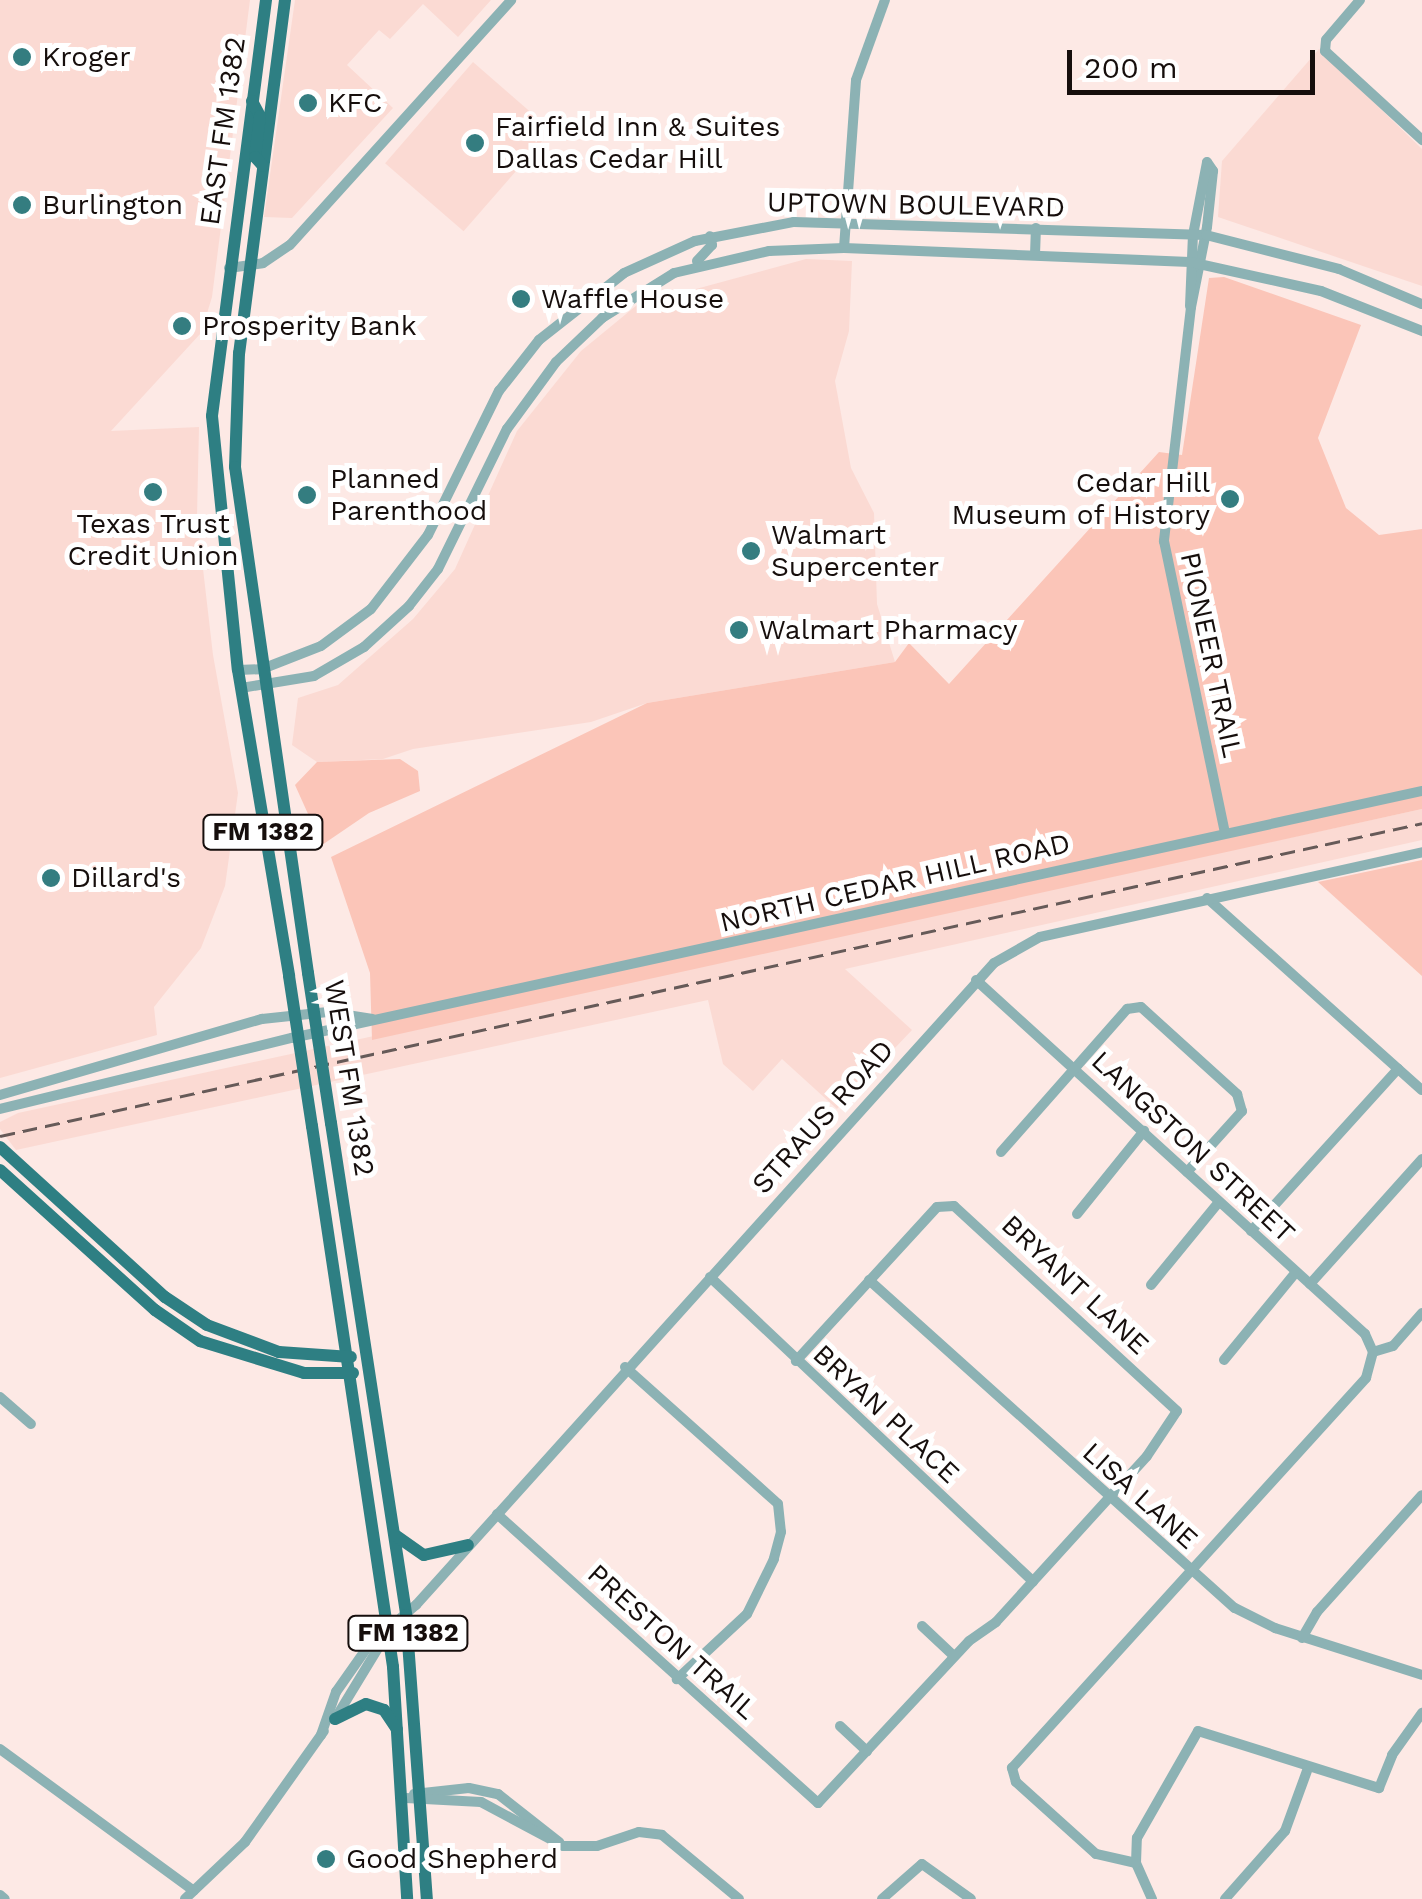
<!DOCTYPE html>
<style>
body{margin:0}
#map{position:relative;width:1422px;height:1899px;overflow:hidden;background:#fde9e5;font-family:"Work Sans",sans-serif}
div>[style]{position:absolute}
.built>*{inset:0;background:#fbdad3;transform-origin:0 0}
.green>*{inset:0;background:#fbc5b8}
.minor>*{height:10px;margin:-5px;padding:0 5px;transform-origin:5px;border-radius:5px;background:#8cb2b4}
.major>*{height:12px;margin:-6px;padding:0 6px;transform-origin:6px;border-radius:6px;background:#2e7f83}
.rail>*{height:2.5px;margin-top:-1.25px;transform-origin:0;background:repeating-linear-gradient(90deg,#665a58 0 15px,transparent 0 23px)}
.major-bridge>*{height:12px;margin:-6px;padding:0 6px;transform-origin:6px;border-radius:6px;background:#2e7f83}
.dots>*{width:28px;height:28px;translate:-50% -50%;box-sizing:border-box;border:5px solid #fff;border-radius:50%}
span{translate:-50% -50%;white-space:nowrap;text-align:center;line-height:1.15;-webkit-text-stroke:10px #fff;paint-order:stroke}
.shield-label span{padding:2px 8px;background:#fff;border:2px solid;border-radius:8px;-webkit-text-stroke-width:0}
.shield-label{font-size:25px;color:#160e0c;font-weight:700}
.poi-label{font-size:28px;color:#160e0c}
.left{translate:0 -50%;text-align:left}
.right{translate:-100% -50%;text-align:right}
.street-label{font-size:28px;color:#160e0c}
.scale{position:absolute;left:1067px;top:50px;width:248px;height:45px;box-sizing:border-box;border:5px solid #160e0c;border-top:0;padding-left:12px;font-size:30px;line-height:35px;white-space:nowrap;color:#160e0c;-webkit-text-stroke:8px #fff;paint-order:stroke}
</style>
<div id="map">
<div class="built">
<i style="clip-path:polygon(0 0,250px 0,212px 297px,201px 333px,111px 431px,199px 427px,197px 517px,213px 655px,238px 793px,225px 886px,201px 948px,154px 1007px,157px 1035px,0 1078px)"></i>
<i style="clip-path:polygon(295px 0,491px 0,458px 37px,423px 4px,390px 39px,379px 30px,347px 65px,393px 108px,292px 218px,264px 217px)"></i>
<i style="clip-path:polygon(1319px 49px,1422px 149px,1422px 286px,1218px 217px,1222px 161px)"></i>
<i style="left:473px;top:62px;width:104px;height:134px;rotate:41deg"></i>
<i style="clip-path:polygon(806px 259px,852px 261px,849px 331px,835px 381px,851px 468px,874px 513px,877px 604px,895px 662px,647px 703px,591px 722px,413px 749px,383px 759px,317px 762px,292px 745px,298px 698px,338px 685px,413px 619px,455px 569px,517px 431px,581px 351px,637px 305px)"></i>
<i style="clip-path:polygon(1422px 809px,1422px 840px,845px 969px,912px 1030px,837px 1109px,782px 1059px,753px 1091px,723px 1064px,708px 1000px,16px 1150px,0 1129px,0 1122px,18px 1113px)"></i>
</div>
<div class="green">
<i style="clip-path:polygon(1224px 277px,1361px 325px,1318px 438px,1346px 508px,1379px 535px,1422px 529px,1422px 809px,372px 1040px,370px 973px,331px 857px,647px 703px,895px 662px,909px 643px,949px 684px,1159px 452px,1182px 455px,1209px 278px)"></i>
<i style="clip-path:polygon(400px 759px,418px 771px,420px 791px,369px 813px,322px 845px,295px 785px,317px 762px)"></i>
<i style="clip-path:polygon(1422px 860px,1422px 976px,1318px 882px)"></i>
</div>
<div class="minor">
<i style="left:1360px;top:0;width:52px;rotate:130.4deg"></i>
<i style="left:1326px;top:40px;width:11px;rotate:95deg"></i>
<i style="left:1325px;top:51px;width:132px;rotate:42.5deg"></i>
<i style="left:1207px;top:162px;width:11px;rotate:56deg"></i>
<i style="left:1213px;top:171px;width:56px;rotate:96.1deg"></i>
<i style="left:1207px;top:227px;width:82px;rotate:101.3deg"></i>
<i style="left:1191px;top:307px;width:236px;rotate:96.6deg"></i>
<i style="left:1164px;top:541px;width:297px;rotate:78.2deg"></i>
<i style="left:844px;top:248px;width:168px;rotate:-85.9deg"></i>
<i style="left:856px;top:80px;width:85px;rotate:-70.1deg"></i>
<i style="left:1035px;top:255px;width:27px;rotate:-88deg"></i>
<i style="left:697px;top:261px;width:22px;rotate:-47deg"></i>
<i style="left:712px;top:245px;width:9px;rotate:-103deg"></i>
<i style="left:229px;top:268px;width:34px;rotate:-8deg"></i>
<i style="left:263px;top:263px;width:32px;rotate:-34deg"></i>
<i style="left:290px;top:245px;width:330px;rotate:-47.9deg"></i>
<i style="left:1190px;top:306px;width:71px;rotate:-87.6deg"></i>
<i style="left:1193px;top:235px;width:74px;rotate:-79.1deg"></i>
<i style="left:238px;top:670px;width:24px;rotate:-2deg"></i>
<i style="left:262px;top:669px;width:63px;rotate:-21.3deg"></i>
<i style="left:321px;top:646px;width:62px;rotate:-36.5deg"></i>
<i style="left:371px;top:609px;width:93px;rotate:-52.4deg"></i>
<i style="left:428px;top:535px;width:161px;rotate:-63.8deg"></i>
<i style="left:499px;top:391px;width:65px;rotate:-51.9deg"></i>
<i style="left:539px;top:340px;width:108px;rotate:-38.2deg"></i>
<i style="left:624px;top:273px;width:78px;rotate:-24.3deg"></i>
<i style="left:695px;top:241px;width:101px;rotate:-10.9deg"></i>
<i style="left:794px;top:222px;width:412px;rotate:1.8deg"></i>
<i style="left:1206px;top:235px;width:137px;rotate:14.3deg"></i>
<i style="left:1339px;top:269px;width:90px;rotate:22.9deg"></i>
<i style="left:241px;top:688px;width:74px;rotate:-9.3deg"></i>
<i style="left:314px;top:676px;width:58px;rotate:-30.1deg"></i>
<i style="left:364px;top:647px;width:61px;rotate:-42.3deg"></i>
<i style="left:409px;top:606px;width:47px;rotate:-51.9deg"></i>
<i style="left:438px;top:569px;width:156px;rotate:-63.8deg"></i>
<i style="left:507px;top:429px;width:83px;rotate:-53.8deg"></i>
<i style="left:556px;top:362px;width:64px;rotate:-43.7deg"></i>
<i style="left:602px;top:318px;width:85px;rotate:-32deg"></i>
<i style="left:674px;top:273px;width:98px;rotate:-13deg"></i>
<i style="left:769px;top:251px;width:75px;rotate:-2.3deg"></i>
<i style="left:844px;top:248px;width:346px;rotate:2.3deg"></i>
<i style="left:1190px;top:262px;width:134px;rotate:12.5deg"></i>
<i style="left:1321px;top:291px;width:109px;rotate:21.6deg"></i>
<i style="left:1207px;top:898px;width:288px;rotate:41.8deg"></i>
<i style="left:976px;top:980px;width:526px;rotate:42.3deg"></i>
<i style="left:1365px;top:1334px;width:20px;rotate:66deg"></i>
<i style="left:0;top:1095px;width:273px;rotate:-16.2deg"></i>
<i style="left:262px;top:1019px;width:66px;rotate:-6.1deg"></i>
<i style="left:328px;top:1012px;width:45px;rotate:9deg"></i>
<i style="left:0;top:1109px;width:301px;rotate:-13.7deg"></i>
<i style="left:292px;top:1038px;width:1157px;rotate:-12.33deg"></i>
<i style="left:1001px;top:1152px;width:191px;rotate:-48.6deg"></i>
<i style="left:1127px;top:1009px;width:14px;rotate:-8deg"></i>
<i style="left:1141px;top:1007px;width:130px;rotate:42.2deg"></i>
<i style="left:1237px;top:1094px;width:18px;rotate:74deg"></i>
<i style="left:1242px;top:1111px;width:82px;rotate:132deg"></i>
<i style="left:1077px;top:1214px;width:107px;rotate:-51.1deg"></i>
<i style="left:1251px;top:1231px;width:219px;rotate:-47.8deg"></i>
<i style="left:710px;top:1277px;width:444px;rotate:43.3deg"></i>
<i style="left:869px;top:1280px;width:491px;rotate:41.9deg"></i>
<i style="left:1235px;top:1608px;width:45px;rotate:26.6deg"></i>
<i style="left:1275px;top:1628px;width:154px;rotate:17.7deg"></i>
<i style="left:1310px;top:1284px;width:168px;rotate:-48.1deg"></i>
<i style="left:1151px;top:1285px;width:107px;rotate:-50.7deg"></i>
<i style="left:1373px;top:1352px;width:21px;rotate:-17deg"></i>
<i style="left:1393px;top:1346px;width:44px;rotate:-48.7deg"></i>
<i style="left:1224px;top:1360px;width:114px;rotate:-50.7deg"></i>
<i style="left:625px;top:1367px;width:205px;rotate:41.8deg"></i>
<i style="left:778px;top:1504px;width:28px;rotate:84deg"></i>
<i style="left:781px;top:1532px;width:28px;rotate:105deg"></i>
<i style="left:774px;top:1559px;width:61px;rotate:116.1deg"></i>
<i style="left:747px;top:1614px;width:96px;rotate:137.1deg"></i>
<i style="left:0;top:1397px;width:41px;rotate:41.1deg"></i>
<i style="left:497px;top:1514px;width:432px;rotate:42deg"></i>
<i style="left:818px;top:1803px;width:221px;rotate:-47deg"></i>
<i style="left:969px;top:1641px;width:33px;rotate:-35deg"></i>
<i style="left:996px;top:1622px;width:224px;rotate:-47.7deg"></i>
<i style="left:1147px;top:1456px;width:54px;rotate:-56.3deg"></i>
<i style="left:1177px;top:1411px;width:303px;rotate:-137.4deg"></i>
<i style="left:954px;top:1206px;width:17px;rotate:177deg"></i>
<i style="left:937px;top:1207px;width:209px;rotate:132.5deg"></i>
<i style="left:922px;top:1626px;width:44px;rotate:43.2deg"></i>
<i style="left:1302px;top:1638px;width:30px;rotate:-60deg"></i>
<i style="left:1317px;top:1612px;width:157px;rotate:-48.1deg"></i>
<i style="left:335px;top:1719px;width:98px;rotate:-58.7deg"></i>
<i style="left:840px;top:1726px;width:37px;rotate:43deg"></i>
<i style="left:321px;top:1735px;width:46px;rotate:-70.8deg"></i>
<i style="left:336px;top:1692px;width:57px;rotate:-54.9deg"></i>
<i style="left:369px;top:1645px;width:62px;rotate:-40.4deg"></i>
<i style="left:416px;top:1605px;width:864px;rotate:-48deg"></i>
<i style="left:994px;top:963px;width:53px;rotate:-29.5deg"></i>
<i style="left:1040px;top:937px;width:391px;rotate:-12.5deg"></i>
<i style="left:0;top:1749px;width:240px;rotate:36.2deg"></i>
<i style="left:414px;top:1794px;width:55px;rotate:-6.2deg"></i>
<i style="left:469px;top:1788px;width:30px;rotate:12deg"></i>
<i style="left:498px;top:1794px;width:78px;rotate:38.2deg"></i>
<i style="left:406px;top:1798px;width:75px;rotate:3.1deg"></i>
<i style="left:481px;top:1802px;width:93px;rotate:28.2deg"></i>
<i style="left:563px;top:1846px;width:34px"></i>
<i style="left:597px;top:1846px;width:44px;rotate:-18.4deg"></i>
<i style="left:639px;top:1832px;width:23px;rotate:7deg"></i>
<i style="left:662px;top:1835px;width:100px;rotate:39.7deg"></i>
<i style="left:1136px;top:1863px;width:41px;rotate:-167.3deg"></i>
<i style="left:1096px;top:1854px;width:108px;rotate:-138deg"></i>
<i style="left:1016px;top:1782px;width:15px;rotate:-106deg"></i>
<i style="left:1012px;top:1768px;width:527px;rotate:-47.77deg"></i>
<i style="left:1366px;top:1378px;width:27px;rotate:-75deg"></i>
<i style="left:0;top:1895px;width:6px;rotate:39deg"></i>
<i style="left:185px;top:1899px;width:83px;rotate:-43.5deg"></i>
<i style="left:245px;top:1842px;width:136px;rotate:-54.6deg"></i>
<i style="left:882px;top:1899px;width:53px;rotate:-41.2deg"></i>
<i style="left:922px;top:1864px;width:60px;rotate:35.5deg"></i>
<i style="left:1152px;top:1899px;width:39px;rotate:-114deg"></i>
<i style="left:1136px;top:1863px;width:25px;rotate:-88deg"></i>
<i style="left:1137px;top:1838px;width:123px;rotate:-60.3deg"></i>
<i style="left:1198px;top:1731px;width:190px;rotate:17.5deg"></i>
<i style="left:1379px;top:1788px;width:35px;rotate:-68deg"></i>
<i style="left:1392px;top:1755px;width:52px;rotate:-54.5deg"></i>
<i style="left:1225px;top:1899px;width:91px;rotate:-48.6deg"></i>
<i style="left:1285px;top:1831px;width:67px;rotate:-69.9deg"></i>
</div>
<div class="major">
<i style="left:266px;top:0;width:419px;rotate:97.4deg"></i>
<i style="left:212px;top:416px;width:255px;rotate:84.2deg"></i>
<i style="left:238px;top:670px;width:310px;rotate:80.5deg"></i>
<i style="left:285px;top:0;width:356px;rotate:97.4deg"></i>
<i style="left:239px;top:353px;width:114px;rotate:92deg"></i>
<i style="left:235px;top:467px;width:511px;rotate:81.79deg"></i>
<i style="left:252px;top:101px;width:17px;rotate:62deg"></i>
<i style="left:260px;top:116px;width:41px;rotate:97deg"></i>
<i style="left:255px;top:157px;width:12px;rotate:48deg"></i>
<i style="left:331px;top:1123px;width:498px;rotate:81.3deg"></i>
<i style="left:406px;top:1615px;width:285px;rotate:85.8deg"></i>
<i style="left:312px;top:1126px;width:547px;rotate:81.48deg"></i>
<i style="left:393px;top:1667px;width:232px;rotate:86.5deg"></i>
<i style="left:0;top:1147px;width:223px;rotate:42.3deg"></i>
<i style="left:165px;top:1297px;width:50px;rotate:33.7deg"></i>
<i style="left:207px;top:1325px;width:77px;rotate:20.6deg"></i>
<i style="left:279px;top:1352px;width:72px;rotate:4deg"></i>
<i style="left:0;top:1170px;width:209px;rotate:42.1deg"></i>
<i style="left:155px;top:1310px;width:55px;rotate:34.6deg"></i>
<i style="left:200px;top:1341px;width:109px;rotate:17.1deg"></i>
<i style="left:304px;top:1373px;width:49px"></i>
<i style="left:395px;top:1535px;width:35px;rotate:35deg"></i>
<i style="left:424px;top:1555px;width:45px;rotate:-12.8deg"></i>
<i style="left:335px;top:1719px;width:34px;rotate:-26deg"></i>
<i style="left:366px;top:1704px;width:19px;rotate:18deg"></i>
<i style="left:384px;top:1710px;width:23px;rotate:56deg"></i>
</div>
<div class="rail">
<i style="left:0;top:1136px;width:1456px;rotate:-12.41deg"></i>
</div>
<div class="major-bridge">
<i style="left:308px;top:973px;width:152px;rotate:81.3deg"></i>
<i style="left:289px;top:976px;width:152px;rotate:81.3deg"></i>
</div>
<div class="dots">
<i style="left:22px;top:57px;background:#347d80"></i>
<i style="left:308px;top:103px;background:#347d80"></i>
<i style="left:475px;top:143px;background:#347d80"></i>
<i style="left:22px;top:205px;background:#347d80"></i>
<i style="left:521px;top:299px;background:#347d80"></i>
<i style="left:182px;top:326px;background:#347d80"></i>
<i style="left:153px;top:492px;background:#347d80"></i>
<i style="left:307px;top:495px;background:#347d80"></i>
<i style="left:1230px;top:499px;background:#347d80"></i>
<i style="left:751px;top:551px;background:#347d80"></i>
<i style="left:739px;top:630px;background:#347d80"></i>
<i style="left:51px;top:878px;background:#347d80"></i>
<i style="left:326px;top:1859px;background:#347d80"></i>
</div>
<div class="shield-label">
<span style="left:263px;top:832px">FM 1382</span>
<span style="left:408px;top:1633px">FM 1382</span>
</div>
<div class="poi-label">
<span class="left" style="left:42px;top:57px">Kroger</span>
<span class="left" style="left:328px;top:103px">KFC</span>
<span class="left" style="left:495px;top:143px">Fairfield Inn &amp; Suites<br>Dallas Cedar Hill</span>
<span class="left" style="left:42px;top:205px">Burlington</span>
<span class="left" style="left:541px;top:299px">Waffle House</span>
<span class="left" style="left:202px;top:326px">Prosperity Bank</span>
<span class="left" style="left:330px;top:495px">Planned<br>Parenthood</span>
<span class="right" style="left:1210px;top:499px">Cedar Hill<br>Museum of History</span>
<span style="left:153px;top:540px">Texas Trust<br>Credit Union</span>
<span class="left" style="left:771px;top:551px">Walmart<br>Supercenter</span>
<span class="left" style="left:759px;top:630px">Walmart Pharmacy</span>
<span class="left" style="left:71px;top:878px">Dillard's</span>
<span class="left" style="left:346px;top:1859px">Good Shepherd</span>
</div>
<div class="street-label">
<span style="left:223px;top:131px;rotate:-82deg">EAST FM 1382</span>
<span style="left:916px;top:205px;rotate:1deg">UPTOWN BOULEVARD</span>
<span style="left:1211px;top:655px;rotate:78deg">PIONEER TRAIL</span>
<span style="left:895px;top:883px;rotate:-13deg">NORTH CEDAR HILL ROAD</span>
<span style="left:349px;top:1078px;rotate:81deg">WEST FM 1382</span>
<span style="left:823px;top:1117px;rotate:-48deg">STRAUS ROAD</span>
<span style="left:1193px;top:1147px;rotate:43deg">LANGSTON STREET</span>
<span style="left:1075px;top:1285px;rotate:43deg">BRYANT LANE</span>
<span style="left:886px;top:1414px;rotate:43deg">BRYAN PLACE</span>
<span style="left:1140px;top:1496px;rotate:42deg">LISA LANE</span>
<span style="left:672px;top:1642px;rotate:42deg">PRESTON TRAIL</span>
</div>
<div class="scale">200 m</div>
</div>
